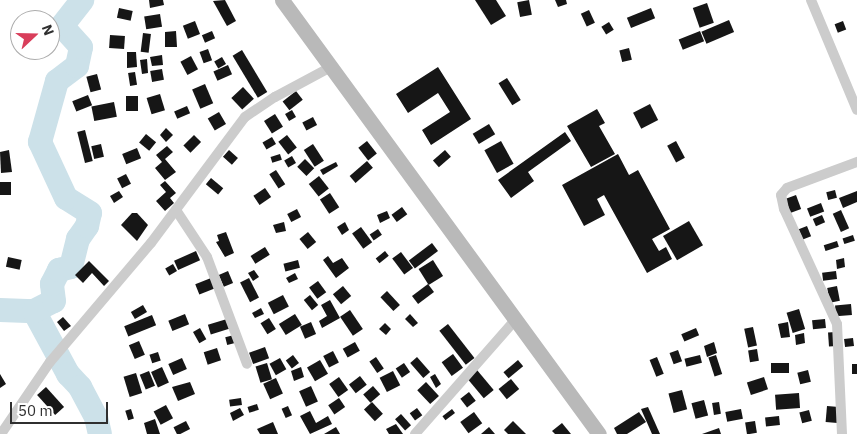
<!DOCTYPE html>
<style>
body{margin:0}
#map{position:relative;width:857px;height:434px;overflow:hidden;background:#fff;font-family:"IBM Plex Sans",sans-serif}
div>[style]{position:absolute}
.river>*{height:24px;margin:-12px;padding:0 12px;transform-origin:12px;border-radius:12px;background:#cce1e9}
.building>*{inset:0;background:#161616;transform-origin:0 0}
.street>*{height:10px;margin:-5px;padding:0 5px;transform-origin:5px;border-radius:5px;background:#ccc}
.secondary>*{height:15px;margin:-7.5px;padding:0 7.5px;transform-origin:7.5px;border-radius:7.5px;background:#b9b9b9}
span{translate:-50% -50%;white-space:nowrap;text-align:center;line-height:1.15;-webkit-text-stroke:5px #fff;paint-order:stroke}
.north{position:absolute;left:10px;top:10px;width:50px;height:50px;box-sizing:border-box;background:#fff;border:1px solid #acacac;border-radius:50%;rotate:69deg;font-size:14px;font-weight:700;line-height:20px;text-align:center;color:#2f2f2f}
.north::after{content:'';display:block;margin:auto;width:18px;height:22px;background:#d93e5b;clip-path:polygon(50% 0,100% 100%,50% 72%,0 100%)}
.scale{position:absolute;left:10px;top:402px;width:98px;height:22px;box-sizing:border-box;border:2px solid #2f2f2f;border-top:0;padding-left:6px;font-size:15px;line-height:18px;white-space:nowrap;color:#2f2f2f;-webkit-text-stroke:4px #fff;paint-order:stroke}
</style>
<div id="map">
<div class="river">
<i style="left:0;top:310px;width:34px;rotate:2deg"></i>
<i style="left:34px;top:311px;width:72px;rotate:61.6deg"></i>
<i style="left:68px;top:374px;width:18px;rotate:47deg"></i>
<i style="left:80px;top:387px;width:34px;rotate:62deg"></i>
<i style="left:96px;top:417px;width:17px;rotate:77deg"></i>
<i style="left:34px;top:311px;width:22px;rotate:-27deg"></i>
<i style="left:54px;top:301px;width:17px;rotate:-97deg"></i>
<i style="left:52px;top:284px;width:16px;rotate:-63deg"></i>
<i style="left:59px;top:270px;width:12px;rotate:-14deg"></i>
<i style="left:71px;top:267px;width:29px;rotate:-76deg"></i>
<i style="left:78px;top:239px;width:16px;rotate:-55deg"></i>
<i style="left:87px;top:226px;width:13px;rotate:-77deg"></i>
<i style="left:90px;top:213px;width:28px;rotate:-148deg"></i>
<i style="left:66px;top:198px;width:62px;rotate:-114.9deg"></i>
<i style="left:40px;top:142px;width:63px;rotate:-74.4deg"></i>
<i style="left:57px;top:81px;width:25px;rotate:-37deg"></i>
<i style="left:77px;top:66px;width:19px;rotate:-78deg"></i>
<i style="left:81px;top:47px;width:28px;rotate:-132deg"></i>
<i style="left:62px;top:26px;width:33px;rotate:-52deg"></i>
</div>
<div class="building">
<i style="clip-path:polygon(149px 0,163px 0,164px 5px,150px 8px)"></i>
<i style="clip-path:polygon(225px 0,236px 21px,227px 26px,213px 1px)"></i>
<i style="clip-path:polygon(475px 0,496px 0,506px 16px,491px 25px)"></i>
<i style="left:529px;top:0;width:15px;height:12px;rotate:79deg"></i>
<i style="clip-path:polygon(555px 0,566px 0,567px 4px,558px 7px)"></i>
<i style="left:707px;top:3px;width:21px;height:15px;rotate:71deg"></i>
<i style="left:119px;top:8px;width:14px;height:10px;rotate:12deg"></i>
<i style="left:651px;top:8px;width:11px;height:26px;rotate:68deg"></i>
<i style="left:589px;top:10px;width:14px;height:9px;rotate:65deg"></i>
<i style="left:160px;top:14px;width:13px;height:16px;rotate:81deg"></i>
<i style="left:729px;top:20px;width:13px;height:30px;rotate:67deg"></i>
<i style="left:195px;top:21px;width:14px;height:13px;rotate:69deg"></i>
<i style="left:843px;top:21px;width:9px;height:9px;rotate:69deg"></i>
<i style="left:609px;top:22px;width:9px;height:9px;rotate:58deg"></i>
<i style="clip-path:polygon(176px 31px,177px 47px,165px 47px,165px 32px)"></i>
<i style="left:212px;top:31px;width:8px;height:11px;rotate:67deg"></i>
<i style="left:700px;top:31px;width:11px;height:23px;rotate:68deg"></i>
<i style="left:143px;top:33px;width:8px;height:19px;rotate:7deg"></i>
<i style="left:110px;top:35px;width:15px;height:13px;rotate:4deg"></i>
<i style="left:629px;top:48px;width:12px;height:10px;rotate:76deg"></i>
<i style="left:208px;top:49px;width:12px;height:9px;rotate:70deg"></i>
<i style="left:242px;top:50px;width:49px;height:11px;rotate:59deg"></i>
<i style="clip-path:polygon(127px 52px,136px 52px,137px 67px,127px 68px)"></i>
<i style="clip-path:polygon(162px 55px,163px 65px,152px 66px,150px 57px)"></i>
<i style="left:191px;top:56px;width:15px;height:12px;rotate:62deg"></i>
<i style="left:222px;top:57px;width:8px;height:9px;rotate:60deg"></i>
<i style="clip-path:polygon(147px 59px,148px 73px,142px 74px,140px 60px)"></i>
<i style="left:228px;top:65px;width:10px;height:16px;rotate:66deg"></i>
<i style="clip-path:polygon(438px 67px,471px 119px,431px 145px,422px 130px,450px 112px,438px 93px,408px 113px,396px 94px)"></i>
<i style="left:162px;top:69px;width:11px;height:12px;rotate:80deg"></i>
<i style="left:135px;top:72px;width:13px;height:7px;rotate:81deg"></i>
<i style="left:97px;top:74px;width:16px;height:11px;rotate:75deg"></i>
<i style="left:507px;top:78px;width:26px;height:10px;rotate:58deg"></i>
<i style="left:205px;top:84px;width:21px;height:14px;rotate:67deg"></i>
<i style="left:243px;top:87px;width:16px;height:16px;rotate:47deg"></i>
<i style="left:296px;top:91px;width:11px;height:17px;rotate:52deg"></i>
<i style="left:160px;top:94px;width:17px;height:14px;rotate:73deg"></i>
<i style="left:88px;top:95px;width:11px;height:17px;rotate:68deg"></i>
<i style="left:126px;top:96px;width:12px;height:15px"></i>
<i style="left:114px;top:102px;width:15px;height:23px;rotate:79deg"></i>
<i style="left:650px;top:104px;width:18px;height:19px;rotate:63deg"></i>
<i style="left:187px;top:106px;width:8px;height:14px;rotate:67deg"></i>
<i style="clip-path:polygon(597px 109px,605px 123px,599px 126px,615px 154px,591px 167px,567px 126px)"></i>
<i style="left:292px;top:110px;width:8px;height:8px;rotate:60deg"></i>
<i style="left:219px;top:112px;width:14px;height:13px;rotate:60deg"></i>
<i style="left:275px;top:114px;width:15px;height:13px;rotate:58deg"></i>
<i style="left:313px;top:117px;width:9px;height:12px;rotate:63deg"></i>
<i style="left:489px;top:124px;width:12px;height:19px;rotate:59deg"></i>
<i style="clip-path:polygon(166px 128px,173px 135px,166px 142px,160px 135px)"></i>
<i style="left:85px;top:130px;width:32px;height:8px;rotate:76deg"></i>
<i style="clip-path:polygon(565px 132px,571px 141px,528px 172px,534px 181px,511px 198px,498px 180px)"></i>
<i style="left:146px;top:134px;width:13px;height:11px;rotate:39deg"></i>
<i style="left:194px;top:135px;width:10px;height:15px;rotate:45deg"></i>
<i style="left:287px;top:135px;width:16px;height:11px;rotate:52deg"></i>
<i style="left:272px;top:137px;width:8px;height:11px;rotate:60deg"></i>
<i style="left:367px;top:141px;width:16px;height:11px;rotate:52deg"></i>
<i style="left:501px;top:141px;width:26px;height:19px;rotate:61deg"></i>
<i style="left:676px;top:141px;width:19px;height:10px;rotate:62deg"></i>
<i style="left:101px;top:144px;width:13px;height:10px;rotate:77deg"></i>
<i style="left:313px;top:144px;width:20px;height:11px;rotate:57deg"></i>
<i style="clip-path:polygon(167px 146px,173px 152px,165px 159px,176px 172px,165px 180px,155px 168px,162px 162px,156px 155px)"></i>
<i style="left:137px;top:148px;width:11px;height:16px;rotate:68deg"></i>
<i style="clip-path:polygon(9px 150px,12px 172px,1px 173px,0 152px)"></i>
<i style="left:229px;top:150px;width:12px;height:9px;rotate:42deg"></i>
<i style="left:445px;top:150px;width:9px;height:16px;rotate:49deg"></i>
<i style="left:280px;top:154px;width:6px;height:10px;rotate:72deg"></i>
<i style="clip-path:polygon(618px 154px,629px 175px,638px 170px,670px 229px,652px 239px,659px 251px,666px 247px,672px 259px,647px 273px,604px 195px,597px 199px,605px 215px,584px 226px,562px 185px)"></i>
<i style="left:292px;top:156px;width:8px;height:9px;rotate:60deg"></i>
<i style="left:305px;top:159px;width:13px;height:11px;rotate:45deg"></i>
<i style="left:367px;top:161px;width:9px;height:23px;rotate:49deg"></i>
<i style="clip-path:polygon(336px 162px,338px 166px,323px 175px,320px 170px)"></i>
<i style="left:276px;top:170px;width:17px;height:8px;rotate:57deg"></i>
<i style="left:126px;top:174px;width:11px;height:10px;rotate:63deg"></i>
<i style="left:319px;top:176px;width:16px;height:13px;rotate:52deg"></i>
<i style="left:211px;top:178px;width:16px;height:8px;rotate:40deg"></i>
<i style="clip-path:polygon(165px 181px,176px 193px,170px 198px,174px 203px,165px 211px,156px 201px,166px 192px,160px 185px)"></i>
<i style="left:0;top:182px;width:11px;height:13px"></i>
<i style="left:265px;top:188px;width:11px;height:14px;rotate:56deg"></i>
<i style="left:835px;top:190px;width:8px;height:9px;rotate:76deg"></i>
<i style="clip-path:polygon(119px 191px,123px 197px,114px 203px,110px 196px)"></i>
<i style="clip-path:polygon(857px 191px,857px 202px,843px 208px,839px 198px)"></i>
<i style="left:330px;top:193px;width:17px;height:12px;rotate:57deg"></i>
<i style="left:796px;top:195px;width:15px;height:13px;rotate:70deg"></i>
<i style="left:821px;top:203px;width:9px;height:15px;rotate:69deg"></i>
<i style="left:402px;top:207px;width:9px;height:13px;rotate:54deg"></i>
<i style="left:297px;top:209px;width:9px;height:11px;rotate:63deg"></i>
<i style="left:841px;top:210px;width:20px;height:9px;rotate:66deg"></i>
<i style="clip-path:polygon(387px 211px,390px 218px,380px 223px,377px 215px)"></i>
<i style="clip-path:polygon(132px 213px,137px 213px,148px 225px,137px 241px,121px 225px)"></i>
<i style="left:822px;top:215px;width:8px;height:10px;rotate:67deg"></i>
<i style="left:689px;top:221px;width:28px;height:30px;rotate:60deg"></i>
<i style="clip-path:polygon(284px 222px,286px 231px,276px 233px,273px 225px)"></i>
<i style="clip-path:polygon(345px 222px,349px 230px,342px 235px,337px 227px)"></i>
<i style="left:807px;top:226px;width:11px;height:9px;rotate:68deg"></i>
<i style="left:361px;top:227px;width:19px;height:11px;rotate:54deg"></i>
<i style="left:378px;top:229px;width:7px;height:10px;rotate:56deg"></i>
<i style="clip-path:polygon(226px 232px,234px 253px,225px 257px,216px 242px,219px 241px,217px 235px)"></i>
<i style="left:308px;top:232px;width:13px;height:11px;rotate:51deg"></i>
<i style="left:853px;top:235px;width:6px;height:11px;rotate:72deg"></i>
<i style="left:837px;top:241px;width:6px;height:14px;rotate:72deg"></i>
<i style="left:432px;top:243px;width:10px;height:29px;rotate:53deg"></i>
<i style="left:265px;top:247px;width:9px;height:17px;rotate:58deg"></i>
<i style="left:196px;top:251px;width:10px;height:24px;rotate:66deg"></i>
<i style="left:385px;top:251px;width:6px;height:12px;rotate:51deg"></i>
<i style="left:401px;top:252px;width:20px;height:11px;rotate:53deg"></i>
<i style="clip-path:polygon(328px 256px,333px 263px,342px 258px,349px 268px,336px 278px,323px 260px)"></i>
<i style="left:8px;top:257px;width:14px;height:10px;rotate:12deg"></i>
<i style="clip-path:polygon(844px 258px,845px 267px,837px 269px,836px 260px)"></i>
<i style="left:298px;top:260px;width:8px;height:15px;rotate:76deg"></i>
<i style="left:433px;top:260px;width:19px;height:17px;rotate:58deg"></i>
<i style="clip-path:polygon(89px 261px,109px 281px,104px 286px,92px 273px,83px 283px,75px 275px)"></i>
<i style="left:173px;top:264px;width:8px;height:9px;rotate:60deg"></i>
<i style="clip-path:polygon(254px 270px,259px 277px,253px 281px,248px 273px)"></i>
<i style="left:228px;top:271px;width:13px;height:10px;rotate:67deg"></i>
<i style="left:836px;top:271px;width:8px;height:14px;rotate:83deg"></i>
<i style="clip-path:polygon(295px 273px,298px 279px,289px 283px,286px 278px)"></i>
<i style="left:211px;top:278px;width:11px;height:17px;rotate:68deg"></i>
<i style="left:249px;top:278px;width:22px;height:10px;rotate:63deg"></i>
<i style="left:318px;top:281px;width:14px;height:11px;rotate:54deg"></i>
<i style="left:428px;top:284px;width:10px;height:20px;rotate:53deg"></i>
<i style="left:343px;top:286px;width:13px;height:13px;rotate:51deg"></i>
<i style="left:837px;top:286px;width:15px;height:10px;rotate:79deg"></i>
<i style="left:387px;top:291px;width:19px;height:9px;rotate:47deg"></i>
<i style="left:283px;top:295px;width:13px;height:17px;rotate:63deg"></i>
<i style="left:310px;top:295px;width:13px;height:8px;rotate:51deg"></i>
<i style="clip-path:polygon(330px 300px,340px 318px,322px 328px,319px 321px,327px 316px,321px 305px)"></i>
<i style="left:851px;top:304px;width:11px;height:16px;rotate:85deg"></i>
<i style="left:143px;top:305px;width:8px;height:14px;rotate:60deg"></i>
<i style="clip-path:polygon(261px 308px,264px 314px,255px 318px,252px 313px)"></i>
<i style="left:799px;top:309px;width:21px;height:13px;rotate:73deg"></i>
<i style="left:350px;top:310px;width:23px;height:12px;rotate:56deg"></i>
<i style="left:185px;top:314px;width:11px;height:18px;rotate:68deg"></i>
<i style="left:295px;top:314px;width:13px;height:19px;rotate:58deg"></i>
<i style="clip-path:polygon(410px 314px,418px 323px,413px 327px,405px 319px)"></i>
<i style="left:152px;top:315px;width:11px;height:30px;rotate:68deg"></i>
<i style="clip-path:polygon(63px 317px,71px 326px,64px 331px,57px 322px)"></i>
<i style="left:269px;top:318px;width:13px;height:10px;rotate:58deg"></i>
<i style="left:227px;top:319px;width:10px;height:20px;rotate:73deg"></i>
<i style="left:825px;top:319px;width:9px;height:13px;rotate:84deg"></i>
<i style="left:311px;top:322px;width:13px;height:12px;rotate:67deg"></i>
<i style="clip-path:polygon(788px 322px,790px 337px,781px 338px,778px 324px)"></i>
<i style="clip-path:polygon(385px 323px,391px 329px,386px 335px,379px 329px)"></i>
<i style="left:448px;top:324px;width:43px;height:11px;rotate:52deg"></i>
<i style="left:753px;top:327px;width:19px;height:9px;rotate:78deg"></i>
<i style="left:200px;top:328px;width:13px;height:8px;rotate:61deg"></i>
<i style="left:696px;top:328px;width:8px;height:16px;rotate:67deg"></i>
<i style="left:836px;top:332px;width:14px;height:8px;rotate:86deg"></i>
<i style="clip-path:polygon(804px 333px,805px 343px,796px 345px,795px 335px)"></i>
<i style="left:234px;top:335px;width:8px;height:9px;rotate:76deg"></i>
<i style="left:853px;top:338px;width:8px;height:9px;rotate:83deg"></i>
<i style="left:139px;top:341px;width:15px;height:11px;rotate:67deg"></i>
<i style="left:355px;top:342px;width:10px;height:14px;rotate:61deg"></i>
<i style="clip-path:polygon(714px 342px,717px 353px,707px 357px,704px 346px)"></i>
<i style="left:265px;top:347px;width:12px;height:17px;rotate:70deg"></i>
<i style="left:217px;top:348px;width:13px;height:14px;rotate:72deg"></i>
<i style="left:757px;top:349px;width:12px;height:9px;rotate:81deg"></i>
<i style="left:678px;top:350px;width:12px;height:9px;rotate:70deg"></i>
<i style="left:333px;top:351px;width:13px;height:11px;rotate:63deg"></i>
<i style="left:158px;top:352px;width:9px;height:9px;rotate:72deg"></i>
<i style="left:453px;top:354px;width:17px;height:14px;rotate:54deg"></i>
<i style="left:293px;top:355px;width:10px;height:9px;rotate:53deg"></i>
<i style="left:700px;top:355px;width:8px;height:16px;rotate:76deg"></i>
<i style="left:716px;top:355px;width:20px;height:8px;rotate:72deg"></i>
<i style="left:376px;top:357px;width:14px;height:8px;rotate:56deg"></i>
<i style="left:417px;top:357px;width:20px;height:9px;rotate:49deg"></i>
<i style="left:657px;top:357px;width:18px;height:8px;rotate:68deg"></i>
<i style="left:182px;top:358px;width:12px;height:15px;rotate:66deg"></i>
<i style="left:280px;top:358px;width:13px;height:12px;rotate:61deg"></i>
<i style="left:320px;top:360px;width:16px;height:15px;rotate:60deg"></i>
<i style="left:518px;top:360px;width:8px;height:19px;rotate:50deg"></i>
<i style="left:267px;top:363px;width:17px;height:12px;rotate:73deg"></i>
<i style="left:404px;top:363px;width:11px;height:10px;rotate:56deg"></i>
<i style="left:771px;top:363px;width:18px;height:10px"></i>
<i style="left:852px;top:364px;width:5px;height:10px"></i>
<i style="left:162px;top:367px;width:17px;height:12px;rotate:66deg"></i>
<i style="clip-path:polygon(301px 367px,304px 377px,294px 381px,291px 371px)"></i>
<i style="left:477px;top:370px;width:26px;height:13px;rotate:50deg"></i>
<i style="left:808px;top:370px;width:12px;height:11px;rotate:76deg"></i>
<i style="left:149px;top:371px;width:16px;height:10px;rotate:68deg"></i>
<i style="left:393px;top:371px;width:16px;height:15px;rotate:63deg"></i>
<i style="left:136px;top:373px;width:21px;height:13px;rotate:73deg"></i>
<i style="clip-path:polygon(0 374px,6px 384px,0 388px)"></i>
<i style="clip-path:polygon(435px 374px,441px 384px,436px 388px,430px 377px)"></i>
<i style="left:360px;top:376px;width:11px;height:14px;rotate:52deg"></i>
<i style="left:339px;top:377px;width:16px;height:12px;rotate:55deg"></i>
<i style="left:764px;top:377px;width:13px;height:18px;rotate:72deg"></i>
<i style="left:276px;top:378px;width:17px;height:14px;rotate:66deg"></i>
<i style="left:511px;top:379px;width:13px;height:16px;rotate:51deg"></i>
<i style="clip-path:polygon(190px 382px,195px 394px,178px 401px,172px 387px)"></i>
<i style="left:426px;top:382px;width:19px;height:12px;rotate:47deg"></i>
<i style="left:311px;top:386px;width:17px;height:13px;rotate:66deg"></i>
<i style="left:373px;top:386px;width:11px;height:13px;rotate:49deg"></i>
<i style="left:46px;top:387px;width:27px;height:12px;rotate:48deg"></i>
<i style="left:682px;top:390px;width:20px;height:14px;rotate:75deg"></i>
<i style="left:469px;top:392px;width:11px;height:11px;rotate:52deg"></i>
<i style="left:799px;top:393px;width:15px;height:24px;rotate:86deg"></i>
<i style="left:241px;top:398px;width:7px;height:12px;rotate:82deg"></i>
<i style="left:339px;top:398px;width:11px;height:13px;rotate:56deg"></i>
<i style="left:704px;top:400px;width:16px;height:13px;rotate:75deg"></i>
<i style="left:372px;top:402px;width:16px;height:11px;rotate:47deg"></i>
<i style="left:719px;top:402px;width:12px;height:7px;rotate:81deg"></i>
<i style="left:257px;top:404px;width:6px;height:10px;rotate:72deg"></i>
<i style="left:166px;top:405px;width:15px;height:14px;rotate:62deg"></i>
<i style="left:288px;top:406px;width:10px;height:7px;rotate:66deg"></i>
<i style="left:827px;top:406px;width:12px;height:16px;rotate:5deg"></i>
<i style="clip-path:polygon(648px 407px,660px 434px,652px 434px,641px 409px)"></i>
<i style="clip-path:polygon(240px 408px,244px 415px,233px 421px,230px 413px)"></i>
<i style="left:417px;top:408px;width:9px;height:9px;rotate:54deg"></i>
<i style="left:131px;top:409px;width:10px;height:6px;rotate:73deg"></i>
<i style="left:452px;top:409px;width:5px;height:12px;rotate:53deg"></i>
<i style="left:741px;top:409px;width:10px;height:16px;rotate:79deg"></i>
<i style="left:809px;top:410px;width:11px;height:10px;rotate:75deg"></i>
<i style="clip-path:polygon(310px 411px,316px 423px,328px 416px,332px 424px,310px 434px,300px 416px)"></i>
<i style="left:474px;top:412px;width:14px;height:17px;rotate:54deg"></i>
<i style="clip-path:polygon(639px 412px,646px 422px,627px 434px,617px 434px,614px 428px)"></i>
<i style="left:401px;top:414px;width:15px;height:8px;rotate:48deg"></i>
<i style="left:779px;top:416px;width:9px;height:14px;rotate:84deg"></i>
<i style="clip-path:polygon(155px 419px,160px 434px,147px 434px,144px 423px)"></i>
<i style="left:186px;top:421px;width:9px;height:14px;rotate:63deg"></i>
<i style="clip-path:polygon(513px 421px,526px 434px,508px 434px,504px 430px)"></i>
<i style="left:755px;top:421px;width:12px;height:10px;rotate:81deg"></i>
<i style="clip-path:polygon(273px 422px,278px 434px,260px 434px,257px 429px)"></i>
<i style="clip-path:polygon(562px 423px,571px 434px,555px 434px,552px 431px)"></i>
<i style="clip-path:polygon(396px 424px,403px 434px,389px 434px,386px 429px)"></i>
<i style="clip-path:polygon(336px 427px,340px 434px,324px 434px)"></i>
<i style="clip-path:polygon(489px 427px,495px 434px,481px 434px)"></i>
<i style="clip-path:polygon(719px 428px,721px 434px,702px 434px)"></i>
</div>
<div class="street">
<i style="left:811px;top:0;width:119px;rotate:67.3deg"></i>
<i style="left:176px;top:210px;width:56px;rotate:56.6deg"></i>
<i style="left:207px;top:257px;width:114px;rotate:69.5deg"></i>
<i style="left:1px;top:434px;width:87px;rotate:-55.8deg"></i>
<i style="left:50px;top:362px;width:156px;rotate:-49.7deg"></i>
<i style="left:151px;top:243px;width:157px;rotate:-53.3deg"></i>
<i style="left:245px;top:117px;width:36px;rotate:-34deg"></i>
<i style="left:275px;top:97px;width:61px;rotate:-28.2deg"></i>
<i style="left:415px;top:434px;width:152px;rotate:-48.7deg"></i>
<i style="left:842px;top:434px;width:110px;rotate:-92.6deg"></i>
<i style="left:837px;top:324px;width:127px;rotate:-114.7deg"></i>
<i style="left:784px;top:209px;width:14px;rotate:-102deg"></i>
<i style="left:781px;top:195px;width:9px;rotate:-49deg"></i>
<i style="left:787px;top:188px;width:75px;rotate:-20.4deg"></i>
</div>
<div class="secondary">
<i style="left:282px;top:0;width:537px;rotate:53.86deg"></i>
</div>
<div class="north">N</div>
<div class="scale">50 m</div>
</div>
